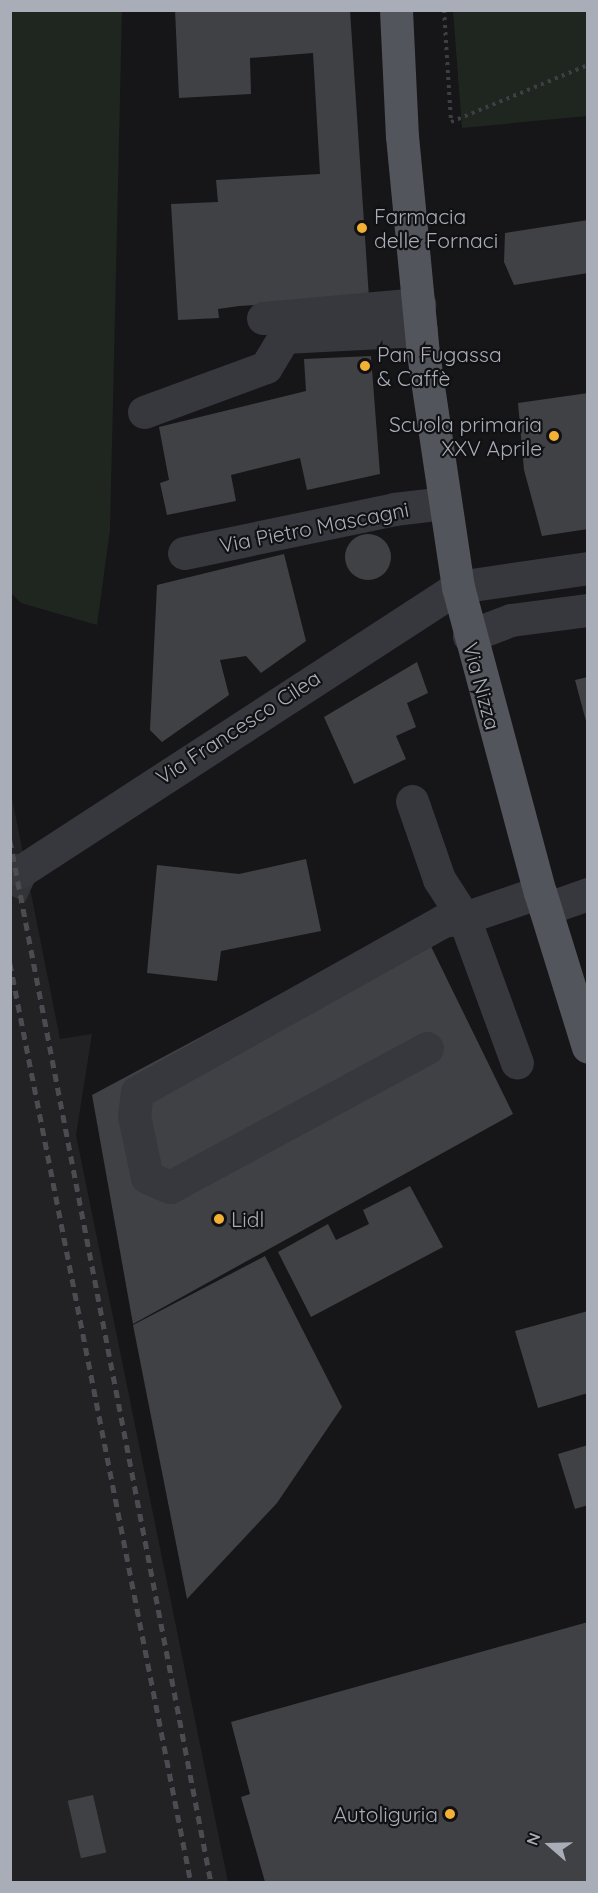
<!DOCTYPE html>
<meta charset="utf-8">
<style>
body{margin:0}
#map{position:relative;width:598px;height:1893px;overflow:hidden;background:#161618;font-family:Quicksand,sans-serif}
div>[style]{position:absolute}
.built>*{inset:0;background:#222225}
.green>*{inset:0;background:#1e261f}
.building>*{inset:0;background:#404145;transform-origin:0 0}
.round{border-radius:50%}
.minor-tunnel>*{height:33px;margin-top:-16.5px;transform-origin:0;background:repeating-linear-gradient(90deg,#333438 0 33px,transparent 0 49px)}
.path>*{height:4px;margin-top:-2px;transform-origin:0;background:repeating-linear-gradient(90deg,#3d3f44 0 3px,transparent 0 7.5px)}
.minor>*{height:33px;margin:-16.5px;padding:0 16.5px;transform-origin:16.5px;border-radius:16.5px;background:#37383d}
.major>*{height:33px;margin:-16.5px;padding:0 16.5px;transform-origin:16.5px;border-radius:16.5px;background:#53555c}
.rail>*{height:4.5px;margin-top:-2.25px;transform-origin:0;background:repeating-linear-gradient(90deg,#4a4c52 0 8px,transparent 0 14px)}
.dots>*{width:16px;height:16px;translate:-50% -50%;box-sizing:border-box;border:3px solid #111113;border-radius:50%}
span{translate:-50% -50%;white-space:nowrap;text-align:center;line-height:1.15;-webkit-text-stroke:4.5px #111113;paint-order:stroke}
.poi-label{font-size:21px;color:#a8adb8}
.left{translate:0 -50%;text-align:left}
.right{translate:-100% -50%;text-align:right}
.street-label{font-size:21px;color:#a8adb8}
.frame{position:absolute;inset:0;border:12px solid #a8adb8;pointer-events:none}
.north{position:absolute;left:520px;top:1815px;width:60px;height:60px;-webkit-text-stroke:4px #111113;paint-order:stroke;rotate:290deg;font-size:16px;font-weight:700;line-height:24px;text-align:center;color:#a8adb8}
.north::after{content:'';display:block;margin:auto;width:21px;height:27px;background:#a8adb8;clip-path:polygon(50% 0,100% 100%,50% 72%,0 100%)}
</style>
<div id="map">
<div class="built">
<i style="clip-path:polygon(10px 788px,60px 1039px,92px 1034px,76px 1135px,228px 1882px,11px 1882px)"></i>
</div>
<div class="green">
<i style="clip-path:polygon(10px 11px,122px 11px,110px 530px,97px 625px,21px 603px,12px 594px,11px 581px)"></i>
<i style="clip-path:polygon(453px 11px,587px 11px,587px 116px,462px 128px)"></i>
</div>
<div class="building">
<i style="clip-path:polygon(175px 10px,350px 10px,369px 298px,239px 306px,218px 309px,219px 318px,178px 320px,171px 204px,218px 202px,216px 180px,320px 174px,313px 53px,250px 58px,251px 94px,179px 98px)"></i>
<i style="clip-path:polygon(588px 220px,588px 273px,514px 285px,504px 262px,505px 233px)"></i>
<i style="clip-path:polygon(371px 356px,380px 474px,307px 490px,300px 458px,231px 475px,236px 501px,167px 515px,160px 483px,169px 480px,159px 427px,306px 391px,304px 359px)"></i>
<i style="clip-path:polygon(588px 393px,588px 529px,542px 536px,524px 470px,518px 403px)"></i>
<i class="round" style="left:345px;top:534px;width:46px;height:46px"></i>
<i style="clip-path:polygon(284px 554px,306px 641px,261px 673px,246px 656px,220px 660px,229px 695px,162px 742px,150px 730px,157px 585px)"></i>
<i style="clip-path:polygon(417px 662px,428px 693px,407px 703px,416px 727px,396px 736px,406px 759px,354px 784px,324px 717px)"></i>
<i style="clip-path:polygon(588px 677px,588px 725px,587px 725px,575px 680px)"></i>
<i style="clip-path:polygon(306px 859px,321px 931px,221px 951px,217px 981px,147px 973px,157px 865px,239px 874px)"></i>
<i style="clip-path:polygon(414px 923px,423px 930px,513px 1114px,133px 1324px,92px 1095px)"></i>
<i style="clip-path:polygon(410px 1186px,443px 1247px,311px 1317px,278px 1252px,328px 1224px,336px 1240px,369px 1224px,363px 1210px)"></i>
<i style="clip-path:polygon(265px 1256px,342px 1407px,277px 1503px,187px 1599px,133px 1325px)"></i>
<i style="clip-path:polygon(588px 1311px,588px 1393px,538px 1408px,515px 1331px)"></i>
<i style="clip-path:polygon(588px 1445px,588px 1505px,575px 1509px,558px 1454px)"></i>
<i style="clip-path:polygon(588px 1622px,588px 1882px,265px 1882px,241px 1797px,250px 1794px,231px 1722px)"></i>
<i style="left:93px;top:1795px;width:59px;height:26px;rotate:77deg"></i>
</div>
<div class="minor-tunnel">
<i style="left:10px;top:869px;width:11px;rotate:10deg"></i>
<i style="left:21px;top:871px;width:26px;rotate:115deg"></i>
</div>
<div class="path">
<i style="left:444px;top:10px;width:112px;rotate:86.4deg"></i>
<i style="left:451px;top:122px;width:148px;rotate:-22.6deg"></i>
</div>
<div class="minor">
<i style="left:263px;top:318px;width:157px;rotate:-5.1deg"></i>
<i style="left:144px;top:412px;width:130px;rotate:-20.2deg"></i>
<i style="left:266px;top:367px;width:35px;rotate:-59deg"></i>
<i style="left:284px;top:337px;width:137px;rotate:-2.9deg"></i>
<i style="left:184px;top:553px;width:215px;rotate:-11.8deg"></i>
<i style="left:394px;top:509px;width:50px;rotate:-6.8deg"></i>
<i style="left:469px;top:636px;width:45px;rotate:-20.9deg"></i>
<i style="left:511px;top:620px;width:78px;rotate:-7.4deg"></i>
<i style="left:412px;top:801px;width:83px;rotate:70.9deg"></i>
<i style="left:439px;top:879px;width:46px;rotate:57.3deg"></i>
<i style="left:464px;top:918px;width:80px;rotate:-18.9deg"></i>
<i style="left:21px;top:871px;width:521px;rotate:-33.02deg"></i>
<i style="left:458px;top:587px;width:131px;rotate:-8.3deg"></i>
<i style="left:545px;top:909px;width:46px;rotate:-19.2deg"></i>
<i style="left:427px;top:1048px;width:292px;rotate:151.6deg"></i>
<i style="left:170px;top:1187px;width:25px;rotate:-157deg"></i>
<i style="left:147px;top:1177px;width:62px;rotate:-102deg"></i>
<i style="left:134px;top:1116px;width:24px;rotate:-83deg"></i>
<i style="left:137px;top:1092px;width:351px;rotate:-29.2deg"></i>
<i style="left:443px;top:921px;width:21px;rotate:-8deg"></i>
<i style="left:464px;top:918px;width:154px;rotate:69.9deg"></i>
</div>
<div class="major">
<i style="left:396px;top:10px;width:126px;rotate:87.3deg"></i>
<i style="left:402px;top:136px;width:218px;rotate:84.5deg"></i>
<i style="left:423px;top:353px;width:237px;rotate:81.5deg"></i>
<i style="left:458px;top:587px;width:316px;rotate:75deg"></i>
<i style="left:540px;top:892px;width:162px;rotate:72.8deg"></i>
</div>
<div class="rail">
<i style="left:10px;top:840px;width:1061px;rotate:79.08deg"></i>
<i style="left:10px;top:963px;width:937px;rotate:78.86deg"></i>
</div>
<div class="dots">
<i style="left:362px;top:228px;background:#f2b134"></i>
<i style="left:365px;top:366px;background:#f2b134"></i>
<i style="left:554px;top:436px;background:#f2b134"></i>
<i style="left:219px;top:1219px;background:#f2b134"></i>
<i style="left:450px;top:1814px;background:#f2b134"></i>
</div>
<div class="poi-label">
<span class="left" style="left:374px;top:228px">Farmacia<br>delle Fornaci</span>
<span class="left" style="left:377px;top:366px">Pan Fugassa<br>&amp; Caffè</span>
<span class="right" style="left:542px;top:436px">Scuola primaria<br>XXV Aprile</span>
<span class="left" style="left:231px;top:1219px">Lidl</span>
<span class="right" style="left:438px;top:1814px">Autoliguria</span>
</div>
<div class="street-label">
<span style="left:314px;top:527px;rotate:-11deg">Via Pietro Mascagni</span>
<span style="left:482px;top:686px;rotate:75deg">Via Nizza</span>
<span style="left:238px;top:727px;rotate:-33deg">Via Francesco Cilea</span>
</div>
<div class="frame"></div>
<div class="north">N</div>
</div>
